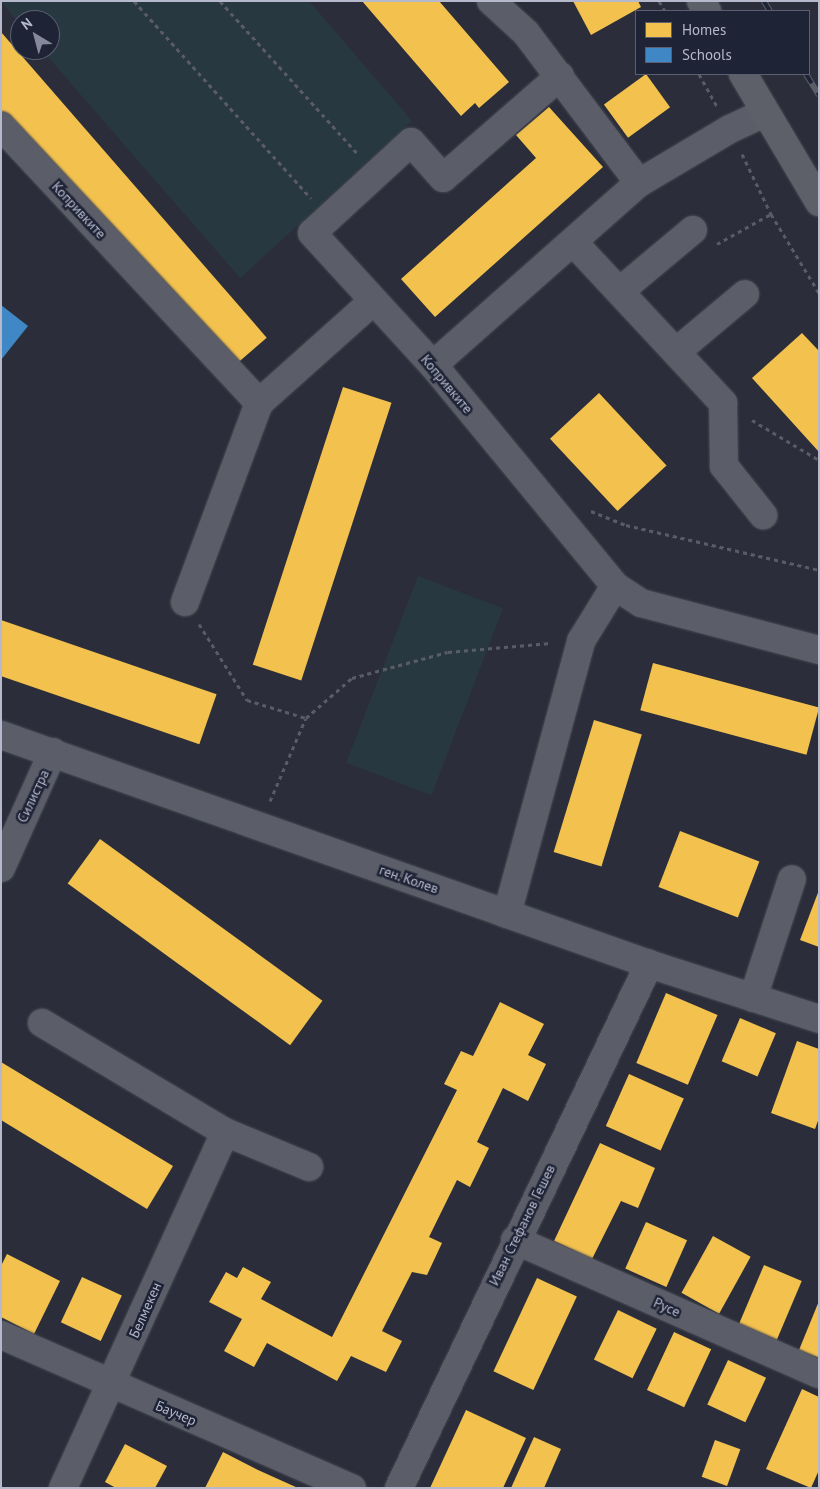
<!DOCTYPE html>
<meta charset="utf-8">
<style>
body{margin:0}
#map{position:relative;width:820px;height:1489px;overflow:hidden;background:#2b2e3a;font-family:"PT Sans",sans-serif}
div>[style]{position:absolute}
.green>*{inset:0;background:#283840;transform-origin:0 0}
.homes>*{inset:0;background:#f2c14e;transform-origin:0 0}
.schools>*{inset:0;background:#3f88c5}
.path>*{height:3px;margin-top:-1.5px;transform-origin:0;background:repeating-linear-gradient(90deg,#595c65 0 4px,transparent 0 8px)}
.roads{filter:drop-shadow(0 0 1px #474a53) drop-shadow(0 0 1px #474a53)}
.minor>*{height:28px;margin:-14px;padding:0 14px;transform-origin:14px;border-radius:14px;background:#5b5e68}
.major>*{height:28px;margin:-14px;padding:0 14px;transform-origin:14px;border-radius:14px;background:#5e6069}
.rail>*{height:5.5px;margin-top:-2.75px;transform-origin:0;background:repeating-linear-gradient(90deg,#1e2335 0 11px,#5a5c66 0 22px);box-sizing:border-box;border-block:1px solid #5a5c66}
span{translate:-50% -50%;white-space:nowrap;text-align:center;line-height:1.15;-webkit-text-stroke:5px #1e2335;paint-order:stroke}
.street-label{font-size:14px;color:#b6b9cb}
.frame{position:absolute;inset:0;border:2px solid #b6b9cb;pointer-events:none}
.legend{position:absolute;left:635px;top:10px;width:175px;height:65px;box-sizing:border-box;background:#1e2335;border:1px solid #5b5f71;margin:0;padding:6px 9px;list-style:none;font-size:15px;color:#b6b9cb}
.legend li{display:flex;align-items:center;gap:10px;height:25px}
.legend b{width:25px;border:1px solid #5b5f71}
.north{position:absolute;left:10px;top:10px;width:50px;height:50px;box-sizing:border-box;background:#1e2335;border:1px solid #5b5f71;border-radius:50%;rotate:323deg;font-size:14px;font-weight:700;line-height:20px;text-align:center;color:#b6b9cb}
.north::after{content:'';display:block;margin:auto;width:18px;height:22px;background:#858898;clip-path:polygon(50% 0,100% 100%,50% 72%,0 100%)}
</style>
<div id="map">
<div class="green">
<i style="clip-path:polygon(1px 1px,309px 1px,412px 121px,240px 278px,42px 50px,50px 50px,50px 20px,20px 20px,20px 25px)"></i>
<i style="left:418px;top:576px;width:91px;height:200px;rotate:21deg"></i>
</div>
<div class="homes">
<i style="clip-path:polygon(362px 1px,439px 1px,509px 82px,479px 108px,475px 103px,461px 116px)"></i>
<i style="clip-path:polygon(573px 1px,638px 1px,641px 7px,591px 35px)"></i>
<i style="left:1px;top:32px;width:405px;height:62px;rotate:49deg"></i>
<i style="left:646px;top:74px;width:41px;height:52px;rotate:54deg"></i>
<i style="clip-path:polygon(549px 107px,603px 167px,435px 317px,401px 279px,536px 158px,516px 135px)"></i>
<i style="clip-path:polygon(802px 333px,819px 351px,819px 452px,752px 378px)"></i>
<i style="left:343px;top:387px;width:51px;height:292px;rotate:18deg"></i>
<i style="left:599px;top:393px;width:99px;height:67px;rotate:47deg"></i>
<i style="left:1px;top:620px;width:228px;height:53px;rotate:19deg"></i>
<i style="left:653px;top:663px;width:172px;height:49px;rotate:15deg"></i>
<i style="left:594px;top:720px;width:50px;height:138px;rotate:17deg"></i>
<i style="left:680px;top:831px;width:85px;height:60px;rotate:21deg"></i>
<i style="left:100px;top:839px;width:275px;height:55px;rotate:36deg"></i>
<i style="clip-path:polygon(819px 890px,819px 947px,800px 940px)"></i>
<i style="left:666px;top:993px;width:56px;height:76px;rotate:23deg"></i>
<i style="clip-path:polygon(500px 1002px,544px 1024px,528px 1055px,546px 1064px,528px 1101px,503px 1088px,477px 1142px,489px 1148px,470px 1187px,457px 1180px,429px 1237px,442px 1243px,427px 1275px,412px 1272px,382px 1331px,402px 1341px,386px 1372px,351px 1356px,337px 1381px,267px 1343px,254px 1367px,224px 1351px,242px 1319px,209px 1302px,226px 1272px,237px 1278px,243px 1267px,271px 1282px,261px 1299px,332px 1337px,457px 1090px,444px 1084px,461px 1051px,473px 1056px)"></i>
<i style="left:740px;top:1018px;width:39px;height:47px;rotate:23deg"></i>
<i style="clip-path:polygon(797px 1041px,819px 1049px,819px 1118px,815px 1129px,771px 1113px)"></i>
<i style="clip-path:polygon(1px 1062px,173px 1166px,147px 1209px,1px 1120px)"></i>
<i style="left:629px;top:1074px;width:60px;height:57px;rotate:24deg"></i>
<i style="clip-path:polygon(600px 1143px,655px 1168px,638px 1208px,621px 1201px,592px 1259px,554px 1241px)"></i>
<i style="left:646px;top:1222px;width:45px;height:51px;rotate:24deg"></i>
<i style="left:713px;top:1236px;width:43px;height:65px;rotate:29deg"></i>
<i style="clip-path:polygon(7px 1254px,60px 1281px,34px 1334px,1px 1317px,1px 1266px)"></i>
<i style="left:764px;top:1265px;width:41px;height:64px;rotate:23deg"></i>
<i style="left:82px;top:1277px;width:44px;height:50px;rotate:25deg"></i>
<i style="left:537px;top:1278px;width:44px;height:103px;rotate:25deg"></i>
<i style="clip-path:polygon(819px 1301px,819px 1358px,799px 1350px)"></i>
<i style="left:618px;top:1310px;width:43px;height:55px;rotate:26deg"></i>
<i style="left:674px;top:1332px;width:41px;height:64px;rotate:25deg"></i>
<i style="left:728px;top:1360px;width:42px;height:49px;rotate:25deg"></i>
<i style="clip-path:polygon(802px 1389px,819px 1397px,819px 1470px,811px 1488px,766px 1469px)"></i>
<i style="clip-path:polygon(466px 1410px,526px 1438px,503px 1488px,430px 1488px)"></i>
<i style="clip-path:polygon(534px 1437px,561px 1449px,544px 1488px,511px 1488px)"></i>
<i style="left:715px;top:1440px;width:27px;height:39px;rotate:20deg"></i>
<i style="clip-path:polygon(125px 1444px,167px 1466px,155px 1488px,116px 1488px,105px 1482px)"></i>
<i style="clip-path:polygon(223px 1452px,258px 1470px,298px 1488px,205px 1488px)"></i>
</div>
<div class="schools">
<i style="clip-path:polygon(1px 305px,28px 326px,1px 360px)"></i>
</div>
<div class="path">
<i style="left:134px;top:1px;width:265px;rotate:48.1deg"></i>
<i style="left:220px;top:1px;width:205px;rotate:48deg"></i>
<i style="left:659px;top:1px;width:12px;rotate:59deg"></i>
<i style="left:699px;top:74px;width:37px;rotate:61deg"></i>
<i style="left:742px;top:154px;width:67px;rotate:64.2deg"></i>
<i style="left:771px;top:214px;width:92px;rotate:58.7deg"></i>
<i style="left:717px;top:244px;width:62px;rotate:-29.1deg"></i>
<i style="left:752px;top:420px;width:78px;rotate:30.8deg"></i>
<i style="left:591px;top:511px;width:38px;rotate:22deg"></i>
<i style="left:626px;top:525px;width:198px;rotate:13.1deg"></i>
<i style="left:199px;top:624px;width:90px;rotate:57.7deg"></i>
<i style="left:247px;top:700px;width:62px;rotate:17deg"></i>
<i style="left:270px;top:801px;width:90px;rotate:-66.6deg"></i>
<i style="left:306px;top:718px;width:61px;rotate:-41deg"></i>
<i style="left:352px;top:678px;width:99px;rotate:-15.2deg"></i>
<i style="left:448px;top:652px;width:103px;rotate:-5deg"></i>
</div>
<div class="roads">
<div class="minor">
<i style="left:491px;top:1px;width:47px;rotate:42.4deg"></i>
<i style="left:526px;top:33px;width:188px;rotate:53deg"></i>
<i style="left:560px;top:76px;width:155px;rotate:138.9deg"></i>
<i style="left:443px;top:178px;width:48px;rotate:-131.6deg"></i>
<i style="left:411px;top:142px;width:134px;rotate:137.4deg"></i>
<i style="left:312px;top:233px;width:179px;rotate:47.5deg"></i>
<i style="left:433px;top:365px;width:286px;rotate:50.5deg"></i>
<i style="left:1px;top:126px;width:379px;rotate:47deg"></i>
<i style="left:574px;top:243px;width:219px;rotate:47deg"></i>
<i style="left:723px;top:403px;width:63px;rotate:89.1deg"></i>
<i style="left:724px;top:466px;width:63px;rotate:51.5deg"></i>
<i style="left:620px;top:291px;width:95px;rotate:-39.9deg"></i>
<i style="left:676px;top:352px;width:90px;rotate:-40deg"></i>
<i style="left:433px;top:365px;width:275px;rotate:-41.5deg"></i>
<i style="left:639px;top:183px;width:106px;rotate:-30.7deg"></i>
<i style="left:730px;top:129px;width:38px;rotate:-25deg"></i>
<i style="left:185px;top:602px;width:212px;rotate:-69.6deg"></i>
<i style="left:259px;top:403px;width:153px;rotate:-41.8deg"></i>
<i style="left:1px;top:735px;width:687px;rotate:19.46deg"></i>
<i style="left:649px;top:964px;width:179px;rotate:17.9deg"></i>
<i style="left:1px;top:868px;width:127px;rotate:-65.9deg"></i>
<i style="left:507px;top:914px;width:283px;rotate:-74.8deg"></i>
<i style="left:581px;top:641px;width:65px;rotate:-58.3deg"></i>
<i style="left:615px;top:586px;width:31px;rotate:33deg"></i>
<i style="left:641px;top:603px;width:184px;rotate:14.8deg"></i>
<i style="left:753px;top:998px;width:125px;rotate:-71.9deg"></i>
<i style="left:42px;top:1023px;width:213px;rotate:30.8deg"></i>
<i style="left:225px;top:1132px;width:91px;rotate:22.6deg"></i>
<i style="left:515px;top:1240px;width:332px;rotate:23.8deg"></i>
<i style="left:1px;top:1335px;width:383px;rotate:23.6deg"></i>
<i style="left:63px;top:1488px;width:391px;rotate:-65.5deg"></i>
<i style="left:399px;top:1488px;width:581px;rotate:-64.49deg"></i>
</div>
<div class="major">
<i style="left:701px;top:1px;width:12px;rotate:59deg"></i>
<i style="left:743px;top:74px;width:149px;rotate:59.3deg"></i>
</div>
</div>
<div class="rail">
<i style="left:764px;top:1px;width:12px;rotate:59deg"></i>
<i style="left:806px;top:74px;width:25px;rotate:58deg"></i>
</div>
<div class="street-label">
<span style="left:79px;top:210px;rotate:47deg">Копривките</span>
<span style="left:447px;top:384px;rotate:50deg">Копривките</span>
<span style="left:33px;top:796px;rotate:-65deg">Силистра</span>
<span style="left:409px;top:879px;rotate:19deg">ген. Колев</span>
<span style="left:522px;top:1225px;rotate:-64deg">Иван Стефанов Гешев</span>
<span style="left:667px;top:1307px;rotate:24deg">Русе</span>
<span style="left:145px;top:1310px;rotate:-66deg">Белмекен</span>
<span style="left:176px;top:1413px;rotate:23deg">Баучер</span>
</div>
<div class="frame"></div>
<ul class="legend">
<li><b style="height:14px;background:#f2c14e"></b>Homes</li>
<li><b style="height:14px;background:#3f88c5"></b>Schools</li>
</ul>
<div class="north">N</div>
</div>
